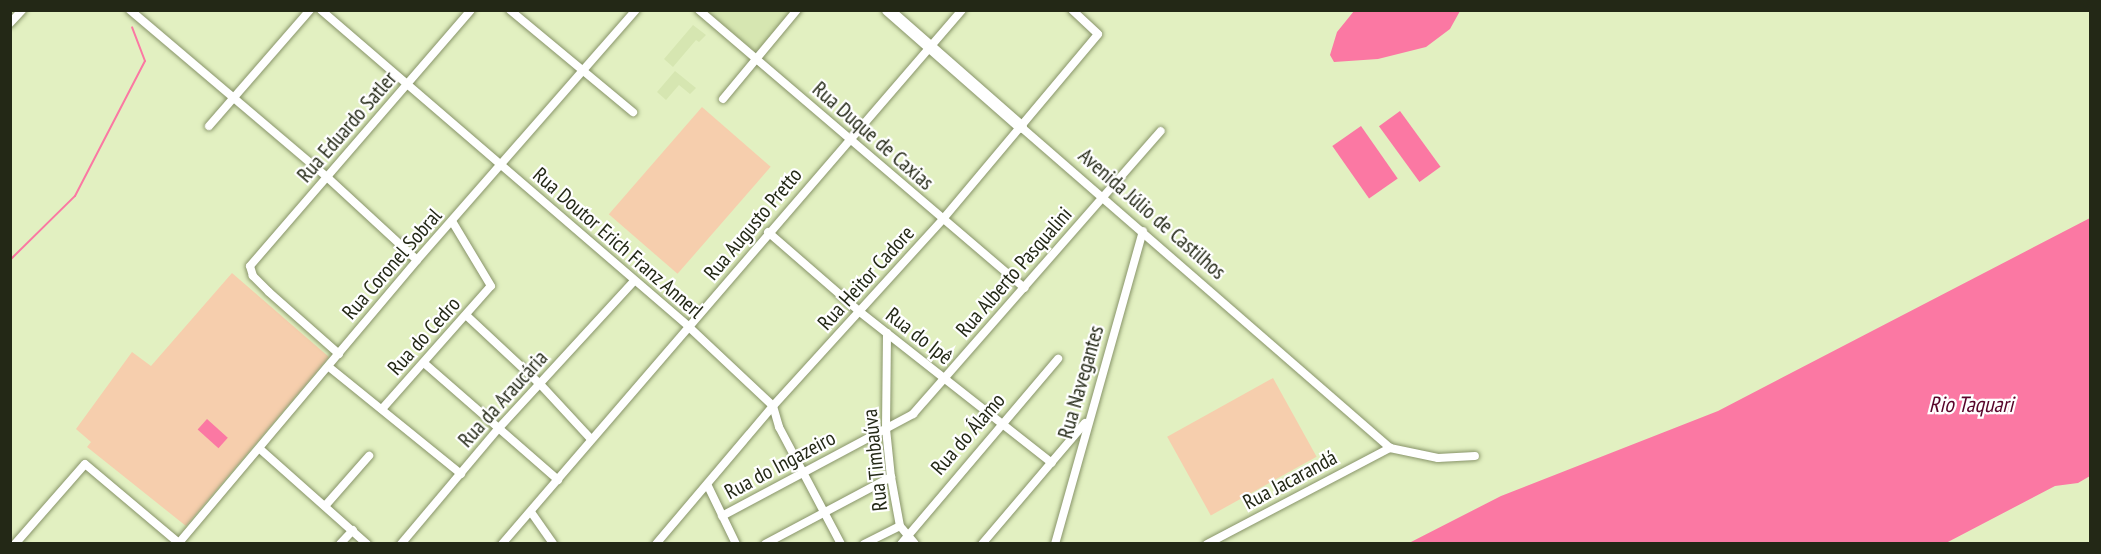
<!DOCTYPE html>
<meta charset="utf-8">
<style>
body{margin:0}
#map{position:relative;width:2101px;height:554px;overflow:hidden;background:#e2f0c1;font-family:"PT Sans Narrow",sans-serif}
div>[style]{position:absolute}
.built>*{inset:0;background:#d6e6b1}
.green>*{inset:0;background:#f6cead;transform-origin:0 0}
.water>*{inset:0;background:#fb78a3;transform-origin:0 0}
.stream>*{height:2px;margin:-1px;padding:0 1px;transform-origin:1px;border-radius:1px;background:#fb78a3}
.roads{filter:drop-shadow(0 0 2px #889469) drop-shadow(0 0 2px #889469)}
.street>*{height:8px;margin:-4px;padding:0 4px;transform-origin:4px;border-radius:4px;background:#fff}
.secondary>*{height:12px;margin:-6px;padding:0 6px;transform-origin:6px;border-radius:6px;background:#fff}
span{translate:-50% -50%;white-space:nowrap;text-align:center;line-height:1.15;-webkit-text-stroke:4.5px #fff;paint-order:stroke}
.street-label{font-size:21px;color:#232816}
.water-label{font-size:22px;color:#58042a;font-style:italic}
.frame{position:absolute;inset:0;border:12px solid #232816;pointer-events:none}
</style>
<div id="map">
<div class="built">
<i style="clip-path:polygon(707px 11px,791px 11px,756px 52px)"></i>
<i style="clip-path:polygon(693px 25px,706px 35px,699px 42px,696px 40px,673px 67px,664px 59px)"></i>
<i style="clip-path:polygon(675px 71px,696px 88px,690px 94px,679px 85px,666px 100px,657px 92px)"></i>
</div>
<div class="green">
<i style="left:702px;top:107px;width:91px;height:142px;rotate:41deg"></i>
<i style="clip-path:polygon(232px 273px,329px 357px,186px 526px,87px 447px,91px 442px,76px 429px,132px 352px,151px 366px)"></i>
<i style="left:1273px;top:378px;width:90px;height:121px;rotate:61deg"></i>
</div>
<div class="water">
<i style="clip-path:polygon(1354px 11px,1354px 10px,1460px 11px,1450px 29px,1426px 47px,1378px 59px,1334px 62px,1330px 55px,1337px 32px)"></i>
<i style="left:1400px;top:111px;width:69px;height:26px;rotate:54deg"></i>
<i style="left:1361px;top:126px;width:64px;height:35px;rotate:55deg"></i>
<i style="clip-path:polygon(2090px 218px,2090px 476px,2078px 483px,2055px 486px,1946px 543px,1409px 543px,1501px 496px,1718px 411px)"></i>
<i style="left:207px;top:419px;width:28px;height:14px;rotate:42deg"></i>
</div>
<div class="stream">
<i style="left:10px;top:260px;width:91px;rotate:-44.6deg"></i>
<i style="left:75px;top:196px;width:152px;rotate:-62.6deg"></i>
<i style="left:145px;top:61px;width:36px;rotate:-111deg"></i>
</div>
<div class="roads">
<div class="street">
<i style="left:130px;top:10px;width:260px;rotate:40.3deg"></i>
<i style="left:328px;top:178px;width:121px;rotate:42.7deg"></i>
<i style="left:321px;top:10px;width:486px;rotate:40.7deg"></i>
<i style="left:689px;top:327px;width:115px;rotate:43.2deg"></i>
<i style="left:773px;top:406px;width:22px;rotate:74deg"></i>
<i style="left:779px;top:427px;width:132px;rotate:62.1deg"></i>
<i style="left:510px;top:10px;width:160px;rotate:39.7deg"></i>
<i style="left:699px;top:10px;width:428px;rotate:40.5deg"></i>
<i style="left:10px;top:23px;width:18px;rotate:-47deg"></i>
<i style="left:723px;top:99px;width:116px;rotate:-50.3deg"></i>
<i style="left:209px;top:126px;width:154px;rotate:-49deg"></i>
<i style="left:1021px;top:127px;width:489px;rotate:41deg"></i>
<i style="left:1390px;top:448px;width:49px;rotate:11.8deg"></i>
<i style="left:1438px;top:458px;width:37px;rotate:-3deg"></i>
<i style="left:768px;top:232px;width:122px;rotate:41deg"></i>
<i style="left:860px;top:312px;width:244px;rotate:38.2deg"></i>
<i style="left:467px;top:316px;width:100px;rotate:43deg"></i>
<i style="left:540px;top:384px;width:75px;rotate:47.2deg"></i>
<i style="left:887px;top:333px;width:96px;rotate:90.6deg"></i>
<i style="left:886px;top:429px;width:48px;rotate:84.1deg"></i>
<i style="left:891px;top:477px;width:50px;rotate:79.6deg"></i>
<i style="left:900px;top:526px;width:23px;rotate:50deg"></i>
<i style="left:339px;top:354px;width:94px;rotate:-138.5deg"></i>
<i style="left:269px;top:292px;width:23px;rotate:-135deg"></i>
<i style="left:253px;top:276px;width:10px;rotate:-107deg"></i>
<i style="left:250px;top:266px;width:338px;rotate:-49.2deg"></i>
<i style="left:424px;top:363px;width:178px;rotate:41.1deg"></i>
<i style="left:329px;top:367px;width:170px;rotate:39deg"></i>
<i style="left:382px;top:409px;width:164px;rotate:-48.5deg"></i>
<i style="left:491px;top:286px;width:76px;rotate:-121deg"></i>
<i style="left:260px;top:449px;width:143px;rotate:41.6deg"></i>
<i style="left:708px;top:486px;width:64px;rotate:64.2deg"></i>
<i style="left:325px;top:506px;width:67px;rotate:-48.7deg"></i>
<i style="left:531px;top:512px;width:39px;rotate:55deg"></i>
<i style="left:722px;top:516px;width:217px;rotate:-28.1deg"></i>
<i style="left:913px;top:414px;width:376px;rotate:-48.8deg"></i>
<i style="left:15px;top:544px;width:106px;rotate:-48.8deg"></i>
<i style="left:85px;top:464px;width:124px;rotate:40.1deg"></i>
<i style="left:178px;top:544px;width:371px;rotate:-49.9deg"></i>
<i style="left:417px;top:260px;width:332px;rotate:-48.8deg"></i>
<i style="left:340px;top:544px;width:19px;rotate:-47deg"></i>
<i style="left:401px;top:544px;width:150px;rotate:-49.9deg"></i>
<i style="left:498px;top:429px;width:201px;rotate:-47.4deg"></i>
<i style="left:502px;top:544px;width:705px;rotate:-49.26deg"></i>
<i style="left:656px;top:544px;width:181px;rotate:-49.7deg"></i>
<i style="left:773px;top:406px;width:253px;rotate:-47.7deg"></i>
<i style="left:943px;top:219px;width:241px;rotate:-50deg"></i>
<i style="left:1098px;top:34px;width:35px;rotate:-137deg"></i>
<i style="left:765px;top:544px;width:143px;rotate:-28deg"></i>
<i style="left:864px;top:544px;width:40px;rotate:-26.6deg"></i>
<i style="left:901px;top:544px;width:243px;rotate:-49.7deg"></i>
<i style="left:982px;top:544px;width:159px;rotate:-49.6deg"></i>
<i style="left:1055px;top:544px;width:325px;rotate:-74.3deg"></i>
<i style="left:1207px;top:544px;width:207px;rotate:-27.7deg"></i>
</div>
<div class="secondary">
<i style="left:888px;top:10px;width:177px;rotate:41.3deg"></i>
</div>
</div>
<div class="street-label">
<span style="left:347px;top:127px;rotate:-49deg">Rua Eduardo Satler</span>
<span style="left:873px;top:136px;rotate:41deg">Rua Duque de Caxias</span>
<span style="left:1152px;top:214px;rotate:41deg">Avenida Júlio de Castilhos</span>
<span style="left:753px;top:224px;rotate:-50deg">Rua Augusto Pretto</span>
<span style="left:618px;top:243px;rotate:41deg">Rua Doutor Erich Franz Annerl</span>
<span style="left:392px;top:264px;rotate:-49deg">Rua Coronel Sobral</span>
<span style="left:1014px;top:272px;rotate:-49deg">Rua Alberto Pasqualini</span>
<span style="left:866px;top:278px;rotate:-48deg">Rua Heitor Cadore</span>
<span style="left:424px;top:336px;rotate:-48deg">Rua do Cedro</span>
<span style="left:919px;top:336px;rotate:38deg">Rua do Ipê</span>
<span style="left:1081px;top:382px;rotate:-74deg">Rua Navegantes</span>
<span style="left:503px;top:399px;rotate:-48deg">Rua da Araucária</span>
<span style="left:968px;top:434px;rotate:-49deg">Rua do Álamo</span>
<span style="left:875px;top:460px;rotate:-96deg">Rua Timbaúva</span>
<span style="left:780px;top:465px;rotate:-28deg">Rua do Ingazeiro</span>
<span style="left:1290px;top:480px;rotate:-28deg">Rua Jacarandá</span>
</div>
<div class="water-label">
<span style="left:1971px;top:405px">Rio Taquari</span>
</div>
<div class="frame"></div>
</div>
